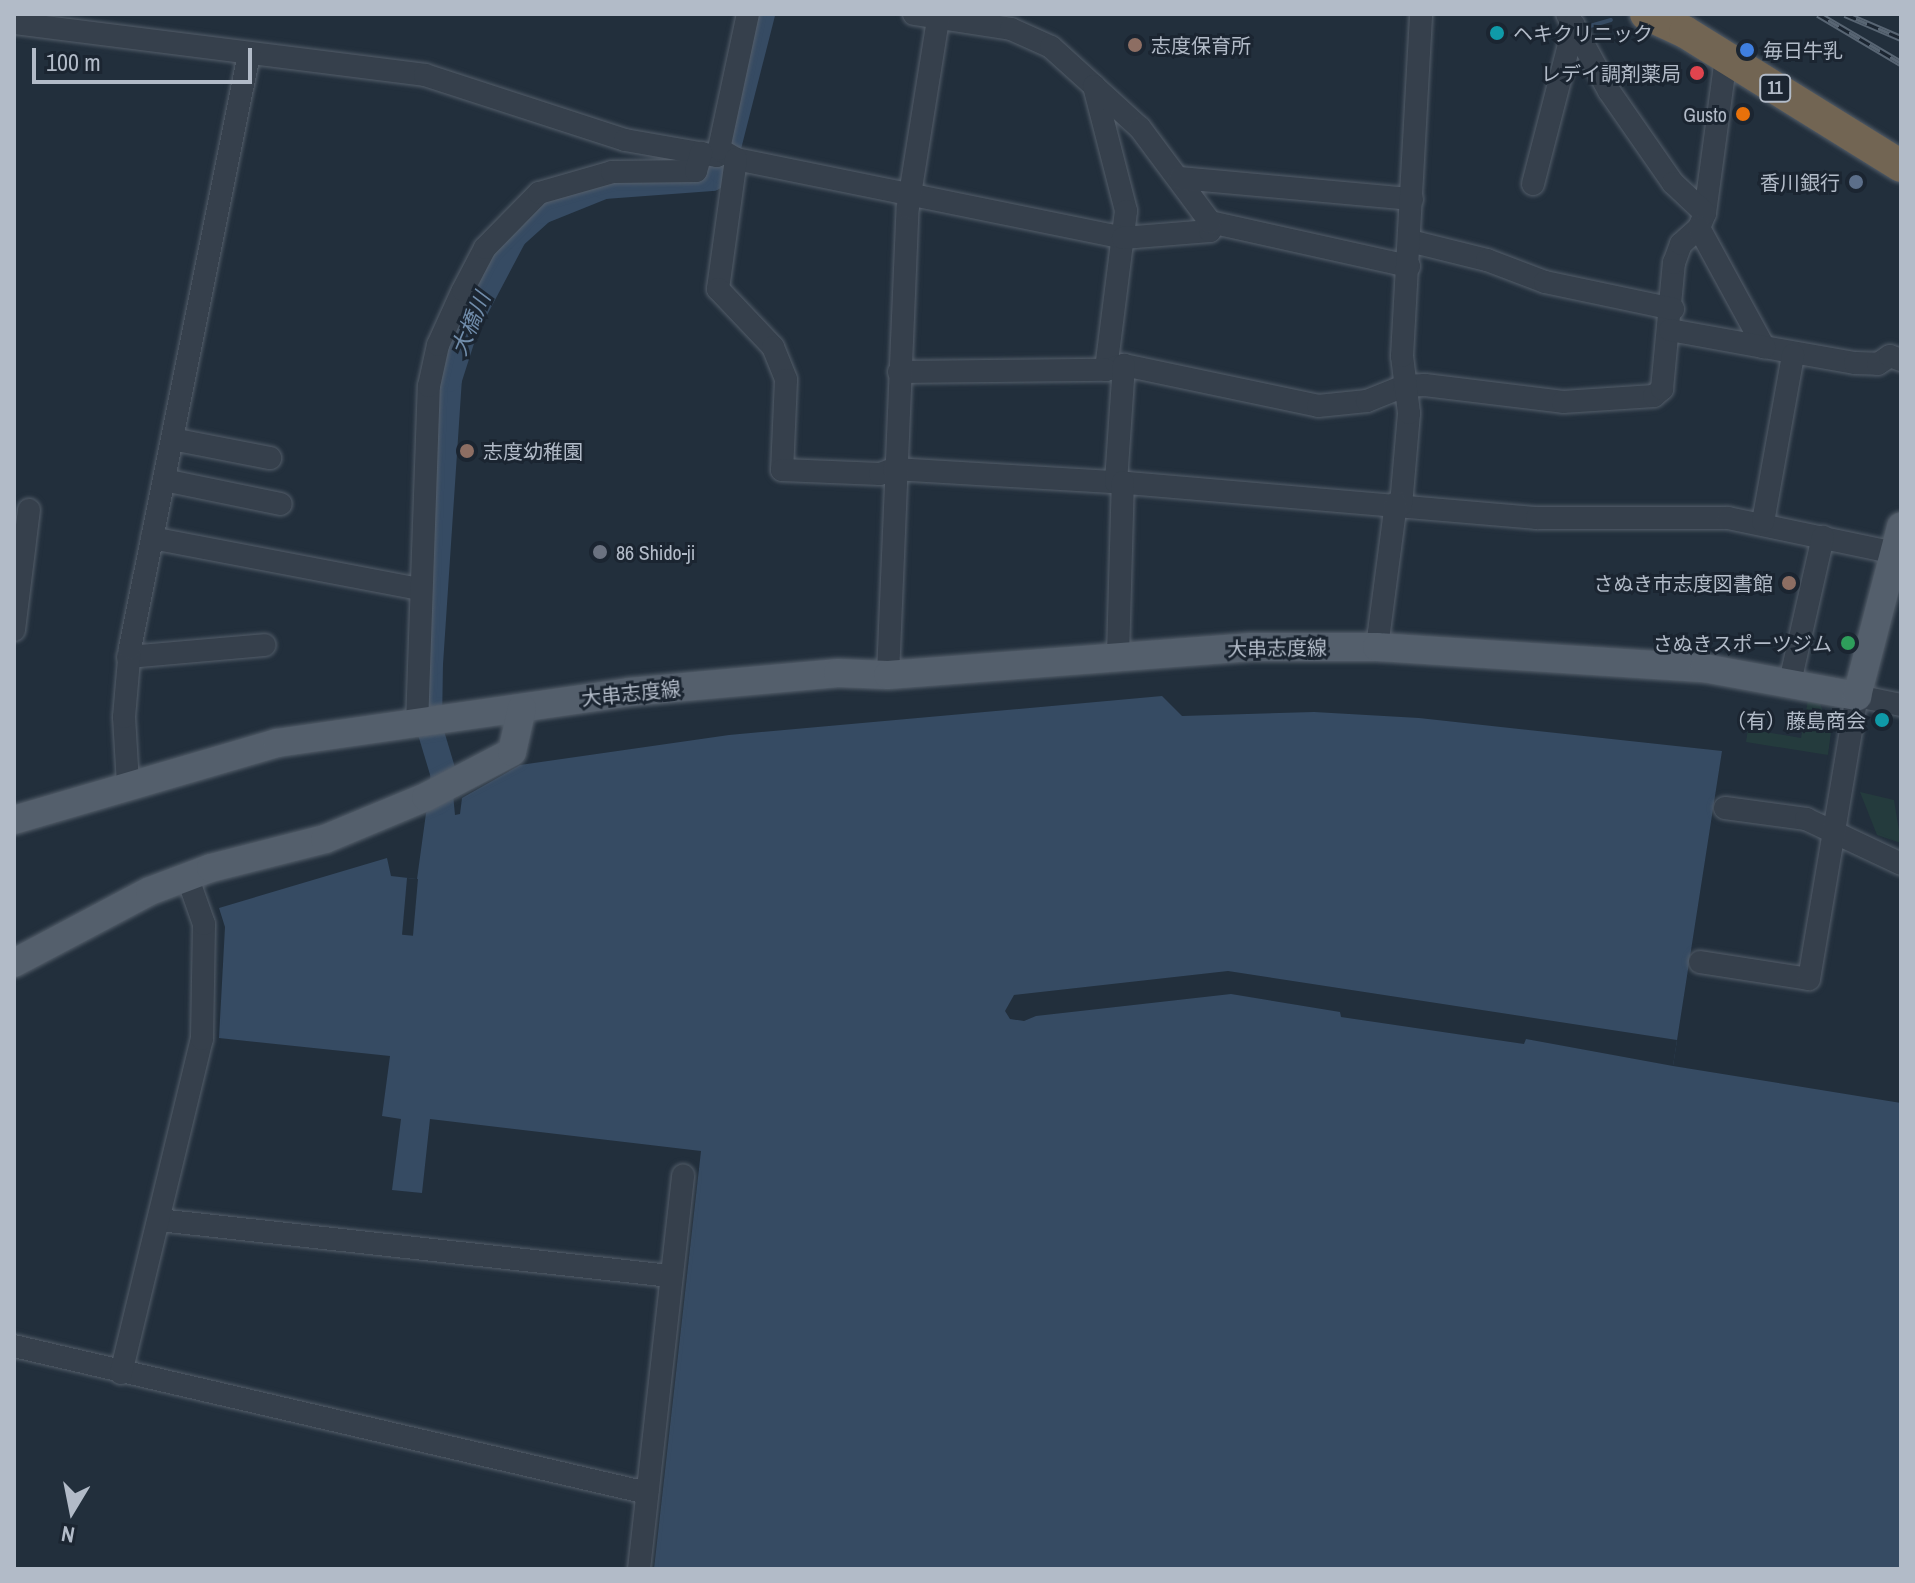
<!DOCTYPE html>
<meta charset="utf-8">
<style>
body{margin:0}
#map{position:relative;width:1915px;height:1583px;overflow:hidden;background:#222f3c;font-family:"Archivo Narrow","Noto Sans JP",sans-serif}
div>[style]{position:absolute}
.green>*{inset:0;background:#243b3d}
.water>*{inset:0;background:#364b63}
.pier>*{inset:0;background:#222f3c;transform-origin:0 0}
.stream>*{height:4px;margin:-2px;padding:0 2px;transform-origin:2px;border-radius:2px;background:#364b63}
.river>*{height:26px;margin:-13px;padding:0 13px;transform-origin:13px;border-radius:13px;background:#364b63}
.roads{filter:drop-shadow(0 0 2px #545e6a) drop-shadow(0 0 2px #545e6a)}
.minor>*{height:22px;margin:-11px;padding:0 11px;transform-origin:11px;border-radius:11px;background:#36404c}
.major>*{height:28px;margin:-14px;padding:0 14px;transform-origin:14px;border-radius:14px;background:#545f6c}
.highway>*{height:32px;margin:-16px;padding:0 16px;transform-origin:16px;border-radius:16px;background:#726553}
.rail>*{height:7px;margin-top:-3.5px;transform-origin:0;background:repeating-linear-gradient(90deg,#1b2531 0 12px,#586573 0 24px);box-sizing:border-box;border-block:2px solid #586573}
.dots>*{width:22px;height:22px;translate:-50% -50%;box-sizing:border-box;border:4px solid #1b2531;border-radius:50%}
span{translate:-50% -50%;white-space:nowrap;text-align:center;line-height:1.15;-webkit-text-stroke:6px #1b2531;paint-order:stroke}
.shield-label span{padding:2px 6px;background:#1b2531;border:2px solid;border-radius:6px;-webkit-text-stroke-width:0}
.shield-label{font-size:18px;color:#b2bbc8;font-weight:700}
.poi-label{font-size:20px;color:#b2bbc8}
.left{translate:0 -50%;text-align:left}
.right{translate:-100% -50%;text-align:right}
.street-label{font-size:20px;color:#b2bbc8}
.water-label{font-size:22px;color:#718dab;font-style:italic}
.frame{position:absolute;inset:0;border:16px solid #b2bbc8;pointer-events:none}
.north{position:absolute;left:32px;top:1471px;width:80px;height:80px;-webkit-text-stroke:6px #1b2531;paint-order:stroke;rotate:190deg;font-size:22px;font-weight:700;line-height:32px;text-align:center;color:#b2bbc8}
.north::after{content:'';display:block;margin:auto;width:28px;height:36px;background:#b2bbc8;clip-path:polygon(50% 0,100% 100%,50% 72%,0 100%)}
.scale{position:absolute;left:32px;top:48px;width:220px;height:36px;box-sizing:border-box;border:4px solid #b2bbc8;border-top:0;padding-left:10px;font-size:24px;line-height:28px;white-space:nowrap;color:#b2bbc8;-webkit-text-stroke:6px #1b2531;paint-order:stroke}
</style>
<div id="map">
<div class="green">
<i style="clip-path:polygon(1809px 695px,1817px 696px,1831px 732px,1828px 755px,1746px 742px,1748px 729px,1801px 738px)"></i>
<i style="clip-path:polygon(1860px 792px,1894px 800px,1901px 843px,1877px 835px)"></i>
</div>
<div class="water">
<i style="clip-path:polygon(1162px 696px,1182px 716px,1314px 712px,1419px 718px,1722px 751px,1673px 1066px,1901px 1103px,1901px 1569px,654px 1569px,701px 1151px,430px 1119px,422px 1193px,392px 1190px,401px 1119px,382px 1116px,390px 1056px,219px 1038px,225px 927px,219px 908px,387px 858px,391px 876px,417px 879px,427px 806px,453px 794px,455px 815px,460px 814px,462px 798px,520px 765px,729px 735px)"></i>
</div>
<div class="pier">
<i style="left:407px;top:878px;width:11px;height:57px;rotate:5deg"></i>
<i style="clip-path:polygon(1228px 971px,1677px 1040px,1673px 1066px,1526px 1039px,1524px 1044px,1341px 1017px,1340px 1012px,1231px 994px,1036px 1016px,1024px 1021px,1010px 1019px,1005px 1011px,1014px 995px)"></i>
</div>
<div class="stream">
<i style="left:1583px;top:28px;width:29px;rotate:-16deg"></i>
</div>
<div class="river">
<i style="left:438px;top:802px;width:27px;rotate:-77deg"></i>
<i style="left:444px;top:776px;width:52px;rotate:-106.7deg"></i>
<i style="left:429px;top:726px;width:62px;rotate:-89.1deg"></i>
<i style="left:430px;top:664px;width:286px;rotate:-86.2deg"></i>
<i style="left:449px;top:379px;width:52px;rotate:-72.3deg"></i>
<i style="left:465px;top:329px;width:105px;rotate:-62.2deg"></i>
<i style="left:514px;top:236px;width:38px;rotate:-42deg"></i>
<i style="left:542px;top:211px;width:67px;rotate:-22deg"></i>
<i style="left:604px;top:186px;width:108px;rotate:-4.2deg"></i>
<i style="left:712px;top:178px;width:12px;rotate:-35deg"></i>
<i style="left:722px;top:171px;width:162px;rotate:-75.7deg"></i>
</div>
<div class="roads">
<div class="minor">
<i style="left:914px;top:14px;width:98px;rotate:8.8deg"></i>
<i style="left:1011px;top:29px;width:44px;rotate:24.2deg"></i>
<i style="left:1051px;top:47px;width:58px;rotate:42.2deg"></i>
<i style="left:1094px;top:86px;width:129px;rotate:75.6deg"></i>
<i style="left:1126px;top:211px;width:160px;rotate:97.2deg"></i>
<i style="left:1106px;top:370px;width:19px;rotate:-16deg"></i>
<i style="left:1124px;top:365px;width:198px;rotate:11.9deg"></i>
<i style="left:1318px;top:406px;width:49px;rotate:-5.8deg"></i>
<i style="left:1367px;top:401px;width:40px;rotate:-22deg"></i>
<i style="left:1404px;top:386px;width:21px;rotate:-3deg"></i>
<i style="left:1425px;top:385px;width:139px;rotate:7deg"></i>
<i style="left:1563px;top:402px;width:91px;rotate:-3.8deg"></i>
<i style="left:1654px;top:396px;width:11px;rotate:-41deg"></i>
<i style="left:1662px;top:389px;width:127px;rotate:-84.6deg"></i>
<i style="left:1674px;top:263px;width:20px;rotate:-70deg"></i>
<i style="left:1681px;top:244px;width:24px;rotate:-42deg"></i>
<i style="left:1699px;top:228px;width:16px;rotate:-68deg"></i>
<i style="left:1705px;top:213px;width:157px;rotate:-82.3deg"></i>
<i style="left:1567px;top:14px;width:88px;rotate:61.4deg"></i>
<i style="left:1609px;top:91px;width:112px;rotate:55.2deg"></i>
<i style="left:1673px;top:183px;width:44px;rotate:43.2deg"></i>
<i style="left:14px;top:23px;width:414px;rotate:7.2deg"></i>
<i style="left:425px;top:75px;width:210px;rotate:18deg"></i>
<i style="left:625px;top:140px;width:93px;rotate:9.9deg"></i>
<i style="left:717px;top:156px;width:7px;rotate:-74deg"></i>
<i style="left:719px;top:149px;width:20px;rotate:30deg"></i>
<i style="left:736px;top:159px;width:395px;rotate:11.5deg"></i>
<i style="left:1123px;top:238px;width:87px;rotate:-4.6deg"></i>
<i style="left:1210px;top:231px;width:9px;rotate:-90deg"></i>
<i style="left:1210px;top:222px;width:204px;rotate:12.5deg"></i>
<i style="left:1094px;top:86px;width:62px;rotate:42.4deg"></i>
<i style="left:1140px;top:128px;width:117px;rotate:53.3deg"></i>
<i style="left:719px;top:149px;width:138px;rotate:-77.9deg"></i>
<i style="left:736px;top:159px;width:131px;rotate:97.9deg"></i>
<i style="left:718px;top:289px;width:80px;rotate:46.5deg"></i>
<i style="left:773px;top:347px;width:35px;rotate:68deg"></i>
<i style="left:786px;top:380px;width:90px;rotate:92.5deg"></i>
<i style="left:782px;top:470px;width:98px;rotate:2.3deg"></i>
<i style="left:880px;top:474px;width:15px;rotate:-20deg"></i>
<i style="left:894px;top:469px;width:222px;rotate:3.4deg"></i>
<i style="left:1116px;top:482px;width:423px;rotate:4.9deg"></i>
<i style="left:1537px;top:518px;width:191px"></i>
<i style="left:1728px;top:518px;width:177px;rotate:11.8deg"></i>
<i style="left:1180px;top:178px;width:233px;rotate:5.2deg"></i>
<i style="left:1533px;top:184px;width:164px;rotate:-75.5deg"></i>
<i style="left:1699px;top:228px;width:136px;rotate:61.4deg"></i>
<i style="left:1764px;top:347px;width:92px;rotate:10deg"></i>
<i style="left:1855px;top:363px;width:23px;rotate:2deg"></i>
<i style="left:1878px;top:364px;width:14px;rotate:-34deg"></i>
<i style="left:1890px;top:356px;width:12px;rotate:20deg"></i>
<i style="left:1410px;top:241px;width:79px;rotate:13.9deg"></i>
<i style="left:1487px;top:260px;width:62px;rotate:20.8deg"></i>
<i style="left:1545px;top:282px;width:131px;rotate:11.9deg"></i>
<i style="left:1670px;top:330px;width:96px;rotate:10.3deg"></i>
<i style="left:899px;top:372px;width:207px;rotate:-0.6deg"></i>
<i style="left:172px;top:439px;width:100px;rotate:11deg"></i>
<i style="left:164px;top:480px;width:119px;rotate:11.6deg"></i>
<i style="left:1116px;top:482px;width:117px;rotate:-86.1deg"></i>
<i style="left:1401px;top:505px;width:92px;rotate:-85deg"></i>
<i style="left:1409px;top:413px;width:57px;rotate:-97deg"></i>
<i style="left:1402px;top:356px;width:343px;rotate:-86.8deg"></i>
<i style="left:1763px;top:522px;width:170px;rotate:-79.8deg"></i>
<i style="left:152px;top:538px;width:273px;rotate:10.8deg"></i>
<i style="left:14px;top:630px;width:121px;rotate:-82.9deg"></i>
<i style="left:1377px;top:647px;width:145px;rotate:-82.5deg"></i>
<i style="left:1118px;top:656px;width:174px;rotate:-88.4deg"></i>
<i style="left:128px;top:657px;width:137px;rotate:-5deg"></i>
<i style="left:888px;top:675px;width:468px;rotate:-87.6deg"></i>
<i style="left:908px;top:207px;width:195px;rotate:-80.9deg"></i>
<i style="left:1790px;top:682px;width:149px;rotate:-77.2deg"></i>
<i style="left:417px;top:725px;width:339px;rotate:-88deg"></i>
<i style="left:429px;top:386px;width:42px;rotate:-77.6deg"></i>
<i style="left:438px;top:345px;width:60px;rotate:-65.6deg"></i>
<i style="left:463px;top:290px;width:47px;rotate:-62.4deg"></i>
<i style="left:485px;top:248px;width:77px;rotate:-45.5deg"></i>
<i style="left:539px;top:193px;width:76px;rotate:-16deg"></i>
<i style="left:612px;top:172px;width:84px;rotate:-0.7deg"></i>
<i style="left:696px;top:171px;width:19px;rotate:-74deg"></i>
<i style="left:128px;top:784px;width:67px;rotate:-93.4deg"></i>
<i style="left:124px;top:717px;width:69px;rotate:-85deg"></i>
<i style="left:130px;top:648px;width:606px;rotate:-78.67deg"></i>
<i style="left:1725px;top:808px;width:82px;rotate:7.7deg"></i>
<i style="left:1806px;top:819px;width:105px;rotate:25.3deg"></i>
<i style="left:1700px;top:962px;width:110px;rotate:8.9deg"></i>
<i style="left:1809px;top:979px;width:287px;rotate:-80.4deg"></i>
<i style="left:1857px;top:696px;width:45px;rotate:11.6deg"></i>
<i style="left:159px;top:1220px;width:514px;rotate:6.25deg"></i>
<i style="left:14px;top:1346px;width:650px;rotate:13.07deg"></i>
<i style="left:121px;top:1373px;width:344px;rotate:-76.4deg"></i>
<i style="left:202px;top:1039px;width:115px;rotate:-89deg"></i>
<i style="left:204px;top:924px;width:51px;rotate:-109.5deg"></i>
<i style="left:639px;top:1569px;width:396px;rotate:-83.6deg"></i>
</div>
<div class="major">
<i style="left:14px;top:820px;width:274px;rotate:-16.3deg"></i>
<i style="left:277px;top:743px;width:356px;rotate:-8.2deg"></i>
<i style="left:629px;top:692px;width:210px;rotate:-5.2deg"></i>
<i style="left:838px;top:673px;width:50px;rotate:2.3deg"></i>
<i style="left:888px;top:675px;width:364px;rotate:-4.4deg"></i>
<i style="left:1251px;top:647px;width:126px"></i>
<i style="left:1377px;top:647px;width:328px;rotate:3.7deg"></i>
<i style="left:1704px;top:668px;width:156px;rotate:10.4deg"></i>
<i style="left:1857px;top:696px;width:175px;rotate:-75.4deg"></i>
<i style="left:14px;top:963px;width:154px;rotate:-27.9deg"></i>
<i style="left:150px;top:891px;width:65px;rotate:-20.7deg"></i>
<i style="left:211px;top:868px;width:118px;rotate:-14.3deg"></i>
<i style="left:325px;top:839px;width:109px;rotate:-22.6deg"></i>
<i style="left:426px;top:797px;width:97px;rotate:-27.6deg"></i>
<i style="left:512px;top:752px;width:45px;rotate:-77.2deg"></i>
</div>
<div class="highway">
<i style="left:1646px;top:14px;width:43px;rotate:24.8deg"></i>
<i style="left:1685px;top:32px;width:254px;rotate:31.8deg"></i>
</div>
</div>
<div class="rail">
<i style="left:1818px;top:14px;width:96px;rotate:30.6deg"></i>
<i style="left:1845px;top:14px;width:61px;rotate:23.2deg"></i>
</div>
<div class="dots">
<i style="left:1497px;top:33px;background:#0f9aa8"></i>
<i style="left:1135px;top:45px;background:#8d6e63"></i>
<i style="left:1747px;top:50px;background:#3f7fe0"></i>
<i style="left:1697px;top:73px;background:#e0444e"></i>
<i style="left:1743px;top:114px;background:#e8710a"></i>
<i style="left:1856px;top:182px;background:#5c6f8a"></i>
<i style="left:467px;top:451px;background:#8d6e63"></i>
<i style="left:600px;top:552px;background:#6b7280"></i>
<i style="left:1789px;top:583px;background:#8d6e63"></i>
<i style="left:1848px;top:643px;background:#2e9e5b"></i>
<i style="left:1882px;top:720px;background:#0f9aa8"></i>
</div>
<div class="shield-label">
<span style="left:1775px;top:88px">11</span>
</div>
<div class="poi-label">
<span class="left" style="left:1513px;top:33px">ヘキクリニック</span>
<span class="left" style="left:1151px;top:45px">志度保育所</span>
<span class="left" style="left:1763px;top:50px">毎日牛乳</span>
<span class="right" style="left:1681px;top:73px">レデイ調剤薬局</span>
<span class="right" style="left:1727px;top:114px">Gusto</span>
<span class="right" style="left:1840px;top:182px">香川銀行</span>
<span class="left" style="left:483px;top:451px">志度幼稚園</span>
<span class="left" style="left:616px;top:552px">86 Shido-ji</span>
<span class="right" style="left:1773px;top:583px">さぬき市志度図書館</span>
<span class="right" style="left:1832px;top:643px">さぬきスポーツジム</span>
<span class="right" style="left:1866px;top:720px">（有）藤島商会</span>
</div>
<div class="street-label">
<span style="left:1277px;top:648px;rotate:-1deg">大串志度線</span>
<span style="left:631px;top:693px;rotate:-6deg">大串志度線</span>
</div>
<div class="water-label">
<span style="left:471px;top:324px;rotate:-67deg">大橋川</span>
</div>
<div class="frame"></div>
<div class="north">N</div>
<div class="scale">100 m</div>
</div>
